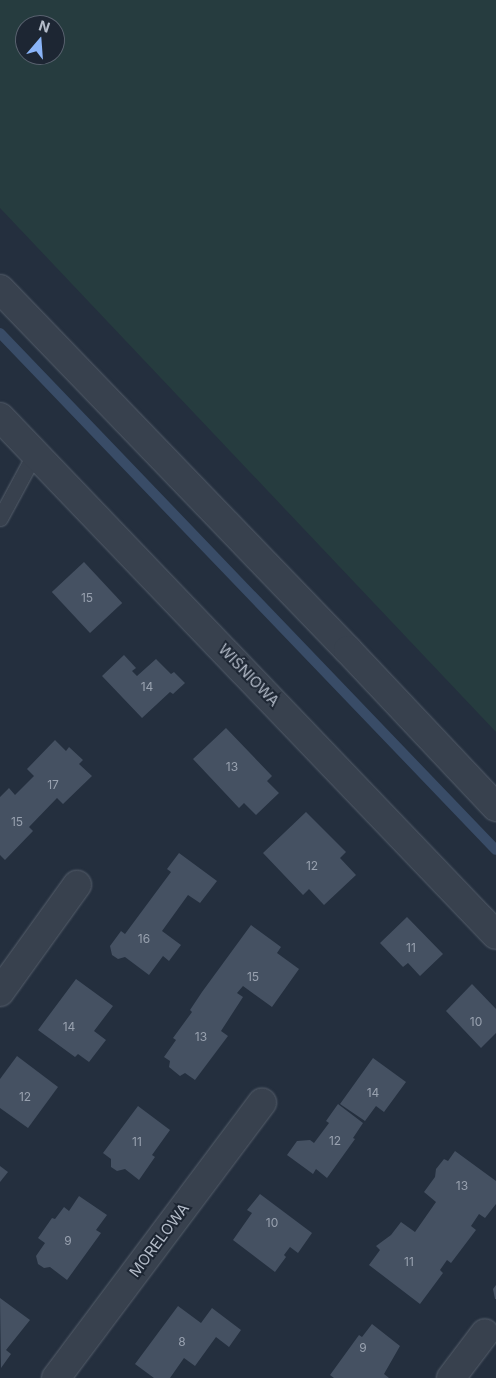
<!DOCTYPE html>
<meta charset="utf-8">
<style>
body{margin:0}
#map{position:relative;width:496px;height:1378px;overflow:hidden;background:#242f3e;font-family:Inter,sans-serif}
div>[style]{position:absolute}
.green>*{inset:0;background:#263c3f}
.stream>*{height:10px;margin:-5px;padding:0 5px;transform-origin:5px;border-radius:5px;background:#394c67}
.building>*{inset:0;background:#455162;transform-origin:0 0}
.roads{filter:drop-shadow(0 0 1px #565f6c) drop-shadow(0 0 1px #565f6c)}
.service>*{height:15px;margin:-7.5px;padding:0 7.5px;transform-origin:7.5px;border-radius:7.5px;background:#38414e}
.minor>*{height:28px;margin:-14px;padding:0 14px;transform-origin:14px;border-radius:14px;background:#38414e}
.tertiary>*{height:28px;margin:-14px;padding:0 14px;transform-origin:14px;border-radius:14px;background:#38414e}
span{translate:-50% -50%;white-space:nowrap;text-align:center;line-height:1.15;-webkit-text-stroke:4px #1d2633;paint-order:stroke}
.number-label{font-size:12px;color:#98a1af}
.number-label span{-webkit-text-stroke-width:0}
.street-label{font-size:15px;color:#b4bcc9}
.north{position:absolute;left:15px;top:15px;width:50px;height:50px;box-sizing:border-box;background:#1d2633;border:1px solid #59626f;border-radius:50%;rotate:18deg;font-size:14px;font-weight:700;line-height:20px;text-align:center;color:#b4bcc9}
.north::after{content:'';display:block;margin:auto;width:18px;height:22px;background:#8ab4f8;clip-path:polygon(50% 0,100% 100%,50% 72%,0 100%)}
</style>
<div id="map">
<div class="green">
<i style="clip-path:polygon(evenodd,0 0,496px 0,496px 732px,0 208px,0 0,25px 25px,55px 25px,55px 55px,25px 55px,25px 25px)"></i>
</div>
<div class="stream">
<i style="left:0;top:333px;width:716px;rotate:46.19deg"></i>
</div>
<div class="building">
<i style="left:84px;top:562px;width:56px;height:44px;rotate:47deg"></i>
<i style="clip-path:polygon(124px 655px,136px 668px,132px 671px,137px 676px,156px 659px,171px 674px,174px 672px,185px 683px,173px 694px,170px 692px,142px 718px,102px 676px)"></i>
<i style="clip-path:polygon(226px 728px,272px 776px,267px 781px,279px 793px,256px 815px,244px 803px,239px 808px,193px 759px)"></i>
<i style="clip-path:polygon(55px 740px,66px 751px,69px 747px,83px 760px,79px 764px,92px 776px,63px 804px,57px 798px,29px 827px,33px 831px,5px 860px,0 855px,0 797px,9px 788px,15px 795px,34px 776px,27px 769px)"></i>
<i style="clip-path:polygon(306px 812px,346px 852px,340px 858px,356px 875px,324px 905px,309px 889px,303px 895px,263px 853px)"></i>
<i style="clip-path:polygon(179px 853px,217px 881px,200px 903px,188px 895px,162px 931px,181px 945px,169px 961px,163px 956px,149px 975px,125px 957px,118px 959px,112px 955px,110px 946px,121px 931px,125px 934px,171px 872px,167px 869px)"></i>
<i style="clip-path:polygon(407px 917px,443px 954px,420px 976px,408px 963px,403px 967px,380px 943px)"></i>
<i style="clip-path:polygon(251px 925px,281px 947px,277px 953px,299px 969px,272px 1007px,243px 986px,237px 993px,243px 997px,221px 1031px,228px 1036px,195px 1080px,185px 1073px,180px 1076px,169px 1067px,170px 1061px,164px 1057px,176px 1040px,173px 1038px,192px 1012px,190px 1010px,202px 992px)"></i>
<i style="clip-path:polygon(76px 979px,113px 1006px,94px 1031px,106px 1040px,89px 1062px,78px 1054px,75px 1057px,38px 1030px)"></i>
<i style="clip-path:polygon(472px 984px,496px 1009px,496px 1033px,481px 1048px,446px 1011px)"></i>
<i style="clip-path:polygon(17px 1056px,58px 1087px,28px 1128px,0 1108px,0 1079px)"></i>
<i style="clip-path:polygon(373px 1058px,406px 1082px,384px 1112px,376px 1106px,365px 1121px,340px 1104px)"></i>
<i style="clip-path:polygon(338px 1104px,363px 1123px,353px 1138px,355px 1139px,327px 1178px,316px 1169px,313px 1174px,287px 1155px,297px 1141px,310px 1140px,314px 1143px,329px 1123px,326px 1121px)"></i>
<i style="clip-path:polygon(138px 1106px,170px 1130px,152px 1155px,155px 1157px,139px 1180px,125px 1169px,117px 1171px,111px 1167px,111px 1159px,103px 1153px)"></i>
<i style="clip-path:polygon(455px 1151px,496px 1181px,496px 1204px,485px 1218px,479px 1214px,471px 1226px,476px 1230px,451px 1263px,447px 1260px,440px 1270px,443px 1273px,420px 1304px,369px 1265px,380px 1250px,376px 1246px,391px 1235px,401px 1222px,415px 1232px,436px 1202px,424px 1192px,435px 1177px,436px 1169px,444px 1159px,448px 1161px)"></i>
<i style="clip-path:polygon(0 1166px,8px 1172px,0 1182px)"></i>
<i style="clip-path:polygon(260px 1194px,312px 1233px,298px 1253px,290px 1247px,284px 1255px,286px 1257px,275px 1272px,233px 1240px,252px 1213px,247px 1210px)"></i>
<i style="clip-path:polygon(79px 1196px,107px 1215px,96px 1230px,101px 1233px,67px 1280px,50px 1267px,44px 1268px,38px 1264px,36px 1256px,45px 1243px,38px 1238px,52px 1218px,55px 1219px,64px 1207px,69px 1211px)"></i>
<i style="clip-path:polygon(496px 1285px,496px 1299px,495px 1299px,493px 1289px)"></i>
<i style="clip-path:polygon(0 1298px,30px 1320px,6px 1350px,11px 1354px,1px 1368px)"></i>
<i style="clip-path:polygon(178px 1306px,201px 1323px,212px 1308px,241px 1330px,229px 1347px,216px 1337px,195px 1366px,184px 1358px,170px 1378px,154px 1378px,135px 1364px)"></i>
<i style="clip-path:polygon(372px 1324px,400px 1346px,384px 1374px,389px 1378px,334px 1378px,330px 1375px,359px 1335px,362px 1337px)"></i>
</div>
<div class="roads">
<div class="service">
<i style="left:0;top:518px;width:74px;rotate:-61.7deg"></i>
</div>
<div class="minor">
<i style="left:0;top:417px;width:717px;rotate:46.24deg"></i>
<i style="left:0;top:992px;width:132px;rotate:-54.3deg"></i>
<i style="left:56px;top:1378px;width:344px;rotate:-53.2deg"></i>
<i style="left:451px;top:1378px;width:56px;rotate:-52.9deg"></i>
</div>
<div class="tertiary">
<i style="left:0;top:289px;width:501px;rotate:46.05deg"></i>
<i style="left:348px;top:650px;width:216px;rotate:46.7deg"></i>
</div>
</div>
<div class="number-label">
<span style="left:87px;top:598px">15</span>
<span style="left:147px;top:687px">14</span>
<span style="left:232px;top:767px">13</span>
<span style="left:53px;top:785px">17</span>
<span style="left:17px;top:822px">15</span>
<span style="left:312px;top:866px">12</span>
<span style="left:144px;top:939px">16</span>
<span style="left:411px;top:948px">11</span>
<span style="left:253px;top:977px">15</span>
<span style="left:476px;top:1022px">10</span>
<span style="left:69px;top:1027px">14</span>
<span style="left:201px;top:1037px">13</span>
<span style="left:373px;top:1093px">14</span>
<span style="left:25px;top:1097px">12</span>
<span style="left:335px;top:1141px">12</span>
<span style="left:137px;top:1142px">11</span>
<span style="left:462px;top:1186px">13</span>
<span style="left:272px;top:1223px">10</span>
<span style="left:68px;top:1241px">9</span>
<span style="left:409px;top:1262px">11</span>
<span style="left:182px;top:1342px">8</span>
<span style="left:363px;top:1348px">9</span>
</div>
<div class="street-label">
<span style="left:249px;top:675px;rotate:46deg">WIŚNIOWA</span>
<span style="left:159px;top:1240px;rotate:-53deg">MORELOWA</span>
</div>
<div class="north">N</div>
</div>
